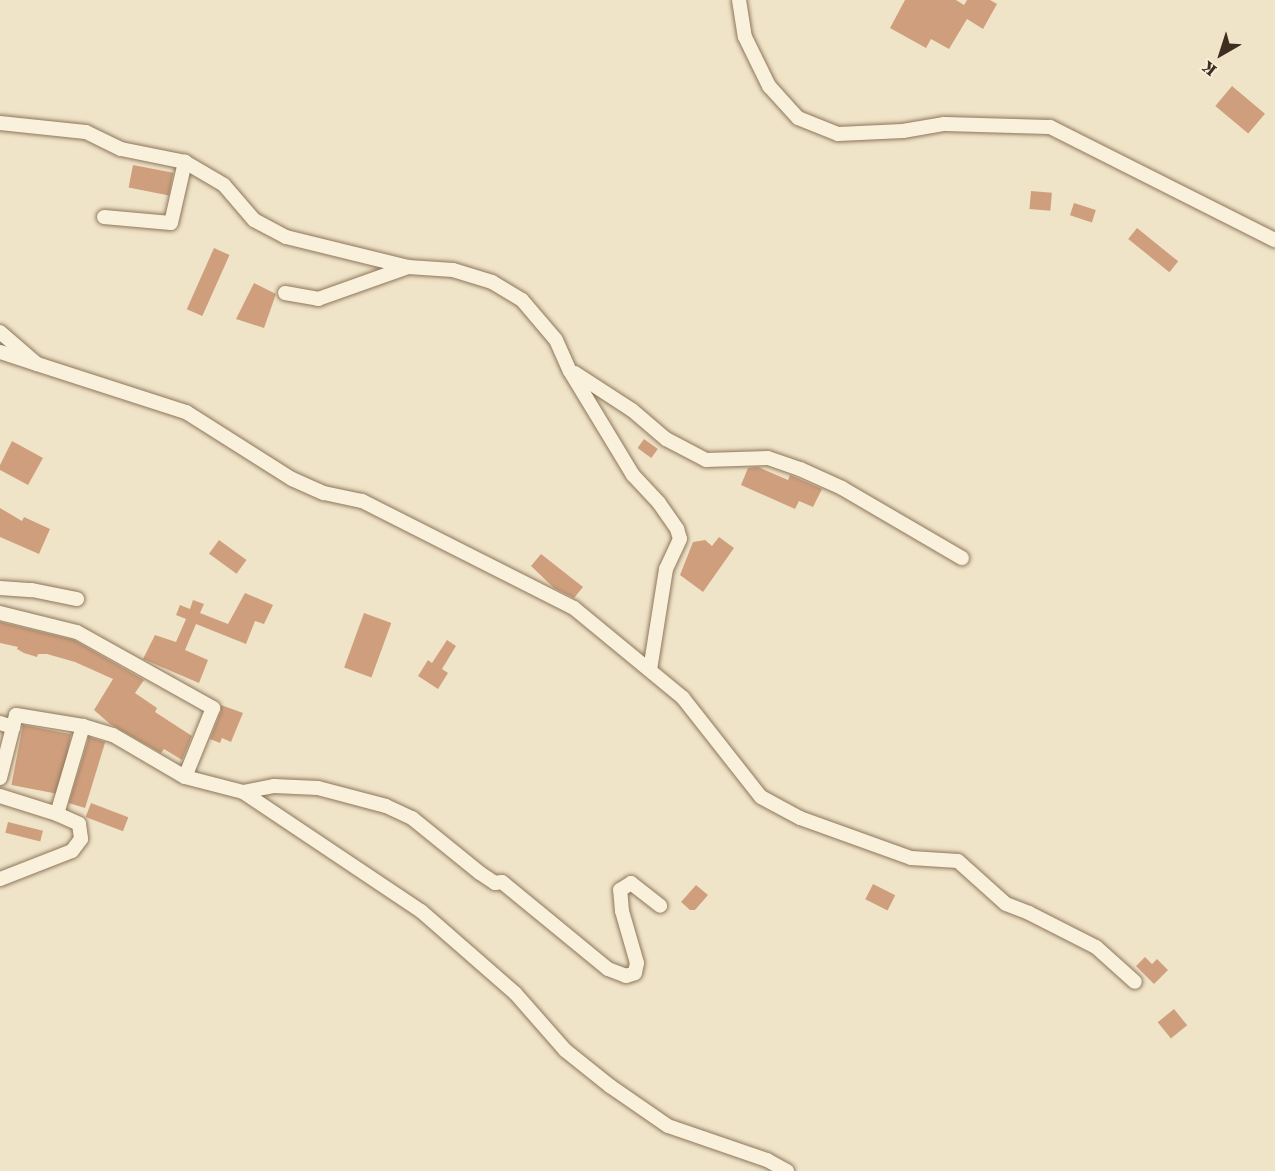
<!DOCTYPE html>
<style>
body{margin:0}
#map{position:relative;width:1275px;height:1171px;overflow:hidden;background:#f0e4c8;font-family:"Roboto Serif",serif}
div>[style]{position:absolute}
.building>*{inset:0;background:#cf9f7d;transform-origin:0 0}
.roads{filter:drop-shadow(0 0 2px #8d765c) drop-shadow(0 0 2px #8d765c)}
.street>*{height:14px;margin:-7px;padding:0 7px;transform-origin:7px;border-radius:7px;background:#faf1dc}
span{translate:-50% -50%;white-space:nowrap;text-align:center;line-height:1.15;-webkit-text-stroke:4.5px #f7eed8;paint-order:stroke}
.north{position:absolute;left:1191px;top:24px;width:60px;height:60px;-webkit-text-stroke:4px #f7eed8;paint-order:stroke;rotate:219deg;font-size:16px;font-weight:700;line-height:24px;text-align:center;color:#3d2e20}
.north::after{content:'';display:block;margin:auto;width:21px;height:27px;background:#3d2e20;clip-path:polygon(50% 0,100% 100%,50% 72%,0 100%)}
</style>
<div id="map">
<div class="building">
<i style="clip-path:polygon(905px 0,956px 0,964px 5px,967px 0,990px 0,997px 4px,983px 29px,967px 19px,949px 49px,931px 39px,926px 48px,890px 28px)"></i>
<i style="left:1232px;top:86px;width:43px;height:26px;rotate:40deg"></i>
<i style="left:133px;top:165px;width:41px;height:23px;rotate:11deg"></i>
<i style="left:1031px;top:191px;width:21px;height:18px;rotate:5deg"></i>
<i style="left:1074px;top:203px;width:23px;height:13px;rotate:18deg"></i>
<i style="left:1137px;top:228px;width:53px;height:14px;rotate:39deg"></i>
<i style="left:214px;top:248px;width:17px;height:67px;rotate:24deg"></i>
<i style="clip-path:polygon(254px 283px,276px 294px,264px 328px,236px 319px)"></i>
<i style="left:644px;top:439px;width:17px;height:11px;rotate:36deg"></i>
<i style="clip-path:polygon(12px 441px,43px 458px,28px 485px,0 470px,0 465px)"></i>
<i style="clip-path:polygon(758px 467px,788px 480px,790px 475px,822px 489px,813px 507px,799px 501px,795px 509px,741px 485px,748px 468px)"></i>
<i style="clip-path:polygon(0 508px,22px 521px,24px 517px,50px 529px,39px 554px,0 537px)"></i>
<i style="clip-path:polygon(719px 537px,734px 548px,703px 592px,680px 575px,693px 542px,705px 540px,712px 546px)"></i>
<i style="left:219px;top:540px;width:34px;height:17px;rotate:36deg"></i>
<i style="clip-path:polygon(541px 554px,583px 587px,574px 598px,554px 588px,531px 566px)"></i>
<i style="clip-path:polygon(245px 593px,273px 605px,264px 624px,255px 621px,246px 644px,196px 624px,185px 650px,208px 660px,199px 683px,143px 659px,155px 635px,176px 642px,186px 619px,176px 615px,180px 605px,190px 609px,193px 600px,204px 604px,200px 613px,228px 624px)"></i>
<i style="left:364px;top:613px;width:29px;height:58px;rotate:20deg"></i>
<i style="clip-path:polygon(0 622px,74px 640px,144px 680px,135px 693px,157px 708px,155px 712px,192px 736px,182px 760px,164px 749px,161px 753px,110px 724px,94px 710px,113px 679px,75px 662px,47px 654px,38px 654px,37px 657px,24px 653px,17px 649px,18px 647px,0 643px)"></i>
<i style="clip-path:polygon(447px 640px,456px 646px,442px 669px,448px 673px,438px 689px,418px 676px,428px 660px,432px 663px)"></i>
<i style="clip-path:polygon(221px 705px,243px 713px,231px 742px,222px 738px,220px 743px,210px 739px,221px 711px)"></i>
<i style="left:23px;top:725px;width:49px;height:61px;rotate:11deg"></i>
<i style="left:89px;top:737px;width:17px;height:69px;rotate:17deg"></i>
<i style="left:91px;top:803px;width:40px;height:15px;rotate:21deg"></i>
<i style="left:8px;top:822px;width:36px;height:11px;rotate:14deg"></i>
<i style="left:873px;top:884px;width:25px;height:17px;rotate:27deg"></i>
<i style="clip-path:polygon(696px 885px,708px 895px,695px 910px,690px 910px,681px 902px)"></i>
<i style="clip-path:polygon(1145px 957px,1152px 964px,1157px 959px,1168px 970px,1154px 984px,1136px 966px)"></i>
<i style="left:1174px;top:1009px;width:21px;height:21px;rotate:51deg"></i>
</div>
<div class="roads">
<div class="street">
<i style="left:739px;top:0;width:37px;rotate:81deg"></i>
<i style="left:745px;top:37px;width:55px;rotate:63.9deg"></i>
<i style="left:769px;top:86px;width:43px;rotate:47.8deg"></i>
<i style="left:798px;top:118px;width:43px;rotate:21.8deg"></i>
<i style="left:838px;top:134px;width:65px;rotate:-2.6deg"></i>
<i style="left:903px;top:131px;width:42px;rotate:-9.7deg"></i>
<i style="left:944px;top:124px;width:106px;rotate:1.6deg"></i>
<i style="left:1050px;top:127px;width:252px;rotate:26.7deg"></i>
<i style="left:0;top:123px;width:86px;rotate:6deg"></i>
<i style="left:86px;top:132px;width:39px;rotate:26deg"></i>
<i style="left:121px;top:149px;width:65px;rotate:11.5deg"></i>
<i style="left:185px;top:162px;width:45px;rotate:30.5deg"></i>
<i style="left:224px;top:185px;width:46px;rotate:49.4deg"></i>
<i style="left:254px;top:220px;width:36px;rotate:28deg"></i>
<i style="left:286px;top:237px;width:126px;rotate:13.8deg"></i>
<i style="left:408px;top:267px;width:45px;rotate:3.8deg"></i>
<i style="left:453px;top:270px;width:41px;rotate:17.1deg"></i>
<i style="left:492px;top:282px;width:35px;rotate:31deg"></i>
<i style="left:522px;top:300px;width:52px;rotate:49.6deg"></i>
<i style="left:556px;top:340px;width:34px;rotate:66deg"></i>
<i style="left:570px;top:371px;width:122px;rotate:58.8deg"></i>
<i style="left:633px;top:475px;width:38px;rotate:47deg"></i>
<i style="left:659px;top:503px;width:32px;rotate:55deg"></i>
<i style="left:677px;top:529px;width:10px;rotate:73deg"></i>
<i style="left:680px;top:539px;width:33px;rotate:115deg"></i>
<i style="left:666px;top:569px;width:102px;rotate:99deg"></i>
<i style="left:104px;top:217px;width:67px;rotate:5.1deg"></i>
<i style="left:171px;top:223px;width:63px;rotate:-77.1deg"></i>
<i style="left:285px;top:293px;width:34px;rotate:10deg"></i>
<i style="left:318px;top:299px;width:96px;rotate:-19.6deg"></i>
<i style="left:0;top:332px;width:49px;rotate:40.9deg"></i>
<i style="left:37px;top:364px;width:39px;rotate:-162deg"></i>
<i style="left:37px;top:364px;width:157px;rotate:17.9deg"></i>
<i style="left:186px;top:412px;width:125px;rotate:32.3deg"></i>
<i style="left:292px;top:479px;width:35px;rotate:24deg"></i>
<i style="left:324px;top:493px;width:39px;rotate:12deg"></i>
<i style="left:362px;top:501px;width:237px;rotate:26.8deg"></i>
<i style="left:574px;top:608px;width:141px;rotate:39.5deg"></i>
<i style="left:683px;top:698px;width:126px;rotate:51.8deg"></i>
<i style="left:761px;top:797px;width:44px;rotate:28.3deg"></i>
<i style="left:800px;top:818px;width:118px;rotate:19.8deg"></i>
<i style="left:911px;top:858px;width:47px;rotate:3.7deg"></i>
<i style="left:958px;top:861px;width:64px;rotate:41.9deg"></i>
<i style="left:1006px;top:904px;width:25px;rotate:21deg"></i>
<i style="left:1029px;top:913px;width:75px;rotate:26.9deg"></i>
<i style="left:1096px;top:947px;width:52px;rotate:41.9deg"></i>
<i style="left:575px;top:373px;width:68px;rotate:33deg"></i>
<i style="left:632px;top:410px;width:45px;rotate:40.5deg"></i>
<i style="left:666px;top:439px;width:45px;rotate:27.7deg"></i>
<i style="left:706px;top:460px;width:62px;rotate:-1.8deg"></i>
<i style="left:768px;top:458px;width:34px;rotate:19deg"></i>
<i style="left:800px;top:469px;width:46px;rotate:24.3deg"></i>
<i style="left:842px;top:488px;width:139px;rotate:30.3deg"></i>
<i style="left:0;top:588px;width:32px;rotate:4deg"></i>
<i style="left:32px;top:590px;width:46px;rotate:11.3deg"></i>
<i style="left:0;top:613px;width:79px;rotate:13.9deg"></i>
<i style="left:77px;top:632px;width:156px;rotate:29.2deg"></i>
<i style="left:213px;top:708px;width:74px;rotate:112.1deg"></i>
<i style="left:0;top:723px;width:14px;rotate:17deg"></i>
<i style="left:13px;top:727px;width:12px;rotate:-76deg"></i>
<i style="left:16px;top:715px;width:68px;rotate:9.3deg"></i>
<i style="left:83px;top:726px;width:31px;rotate:17deg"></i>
<i style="left:113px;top:735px;width:83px;rotate:30.3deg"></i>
<i style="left:185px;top:777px;width:60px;rotate:14.5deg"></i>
<i style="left:243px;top:792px;width:214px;rotate:33.8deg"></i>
<i style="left:421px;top:911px;width:125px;rotate:41.1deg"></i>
<i style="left:515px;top:993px;width:76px;rotate:48.7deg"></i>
<i style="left:565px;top:1050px;width:58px;rotate:38.7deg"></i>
<i style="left:610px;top:1086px;width:70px;rotate:34.6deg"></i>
<i style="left:668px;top:1126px;width:105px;rotate:19deg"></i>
<i style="left:767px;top:1160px;width:23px;rotate:29deg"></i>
<i style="left:0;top:778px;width:53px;rotate:-75.7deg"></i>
<i style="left:243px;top:792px;width:32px;rotate:-11deg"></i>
<i style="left:274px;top:786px;width:44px;rotate:2.6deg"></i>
<i style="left:318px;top:788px;width:70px;rotate:14.8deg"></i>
<i style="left:386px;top:806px;width:29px;rotate:25deg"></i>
<i style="left:412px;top:818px;width:87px;rotate:39deg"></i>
<i style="left:480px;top:873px;width:18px;rotate:34deg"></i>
<i style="left:495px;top:883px;width:7px;rotate:-8deg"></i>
<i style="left:502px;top:882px;width:137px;rotate:39.4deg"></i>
<i style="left:608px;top:969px;width:19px;rotate:21deg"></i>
<i style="left:626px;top:976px;width:9px;rotate:-18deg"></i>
<i style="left:635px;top:973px;width:10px;rotate:-79deg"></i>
<i style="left:637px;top:963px;width:54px;rotate:-106.1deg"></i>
<i style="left:622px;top:911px;width:21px;rotate:-95deg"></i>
<i style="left:620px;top:890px;width:13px;rotate:-32deg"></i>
<i style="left:631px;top:883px;width:37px;rotate:38deg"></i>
<i style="left:0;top:796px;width:60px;rotate:17.5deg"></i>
<i style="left:57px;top:814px;width:24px;rotate:24deg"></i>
<i style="left:79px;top:824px;width:15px;rotate:82deg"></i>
<i style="left:81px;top:839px;width:15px;rotate:127deg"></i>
<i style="left:72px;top:851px;width:77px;rotate:158.7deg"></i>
<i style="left:57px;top:814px;width:92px;rotate:-73.5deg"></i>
</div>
</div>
<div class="north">K</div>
</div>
